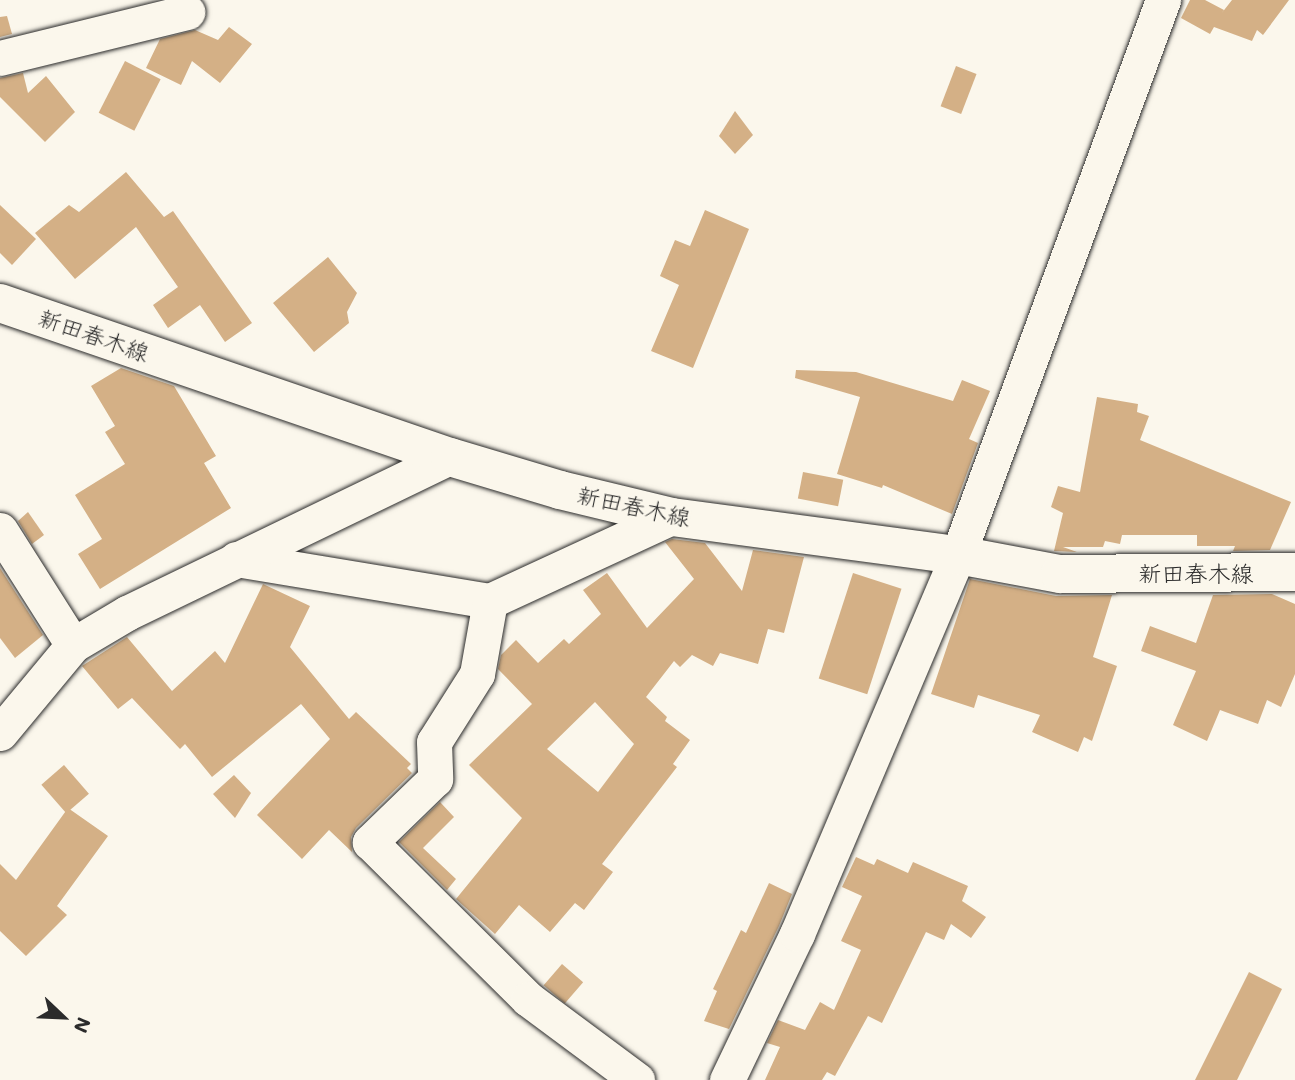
<!DOCTYPE html>
<meta charset="utf-8">
<style>
body{margin:0}
#map{position:relative;width:1295px;height:1080px;overflow:hidden;background:#fbf7ec;font-family:Mali,"Klee One",sans-serif}
div>[style]{position:absolute}
.building>*{inset:0;background:#d4b086;transform-origin:0 0}
.roads{filter:drop-shadow(0 0 2px #2b2b2b) drop-shadow(0 0 2px #2b2b2b)}
.street>*{height:35px;margin:-17.5px;padding:0 17.5px;transform-origin:17.5px;border-radius:17.5px;background:#fbf7ec}
.secondary>*{height:38px;margin:-19px;padding:0 19px;transform-origin:19px;border-radius:19px;background:#fbf7ec}
span{translate:-50% -50%;white-space:nowrap;text-align:center;line-height:1.15;-webkit-text-stroke:5px #fbf7ec;paint-order:stroke}
.street-label{font-size:23px;color:#2b2b2b}
.north{position:absolute;left:28px;top:982px;width:70px;height:70px;-webkit-text-stroke:5px #fbf7ec;paint-order:stroke;rotate:113deg;font-size:19px;font-weight:700;line-height:28px;text-align:center;color:#2b2b2b}
.north::after{content:'';display:block;margin:auto;width:24px;height:32px;background:#2b2b2b;clip-path:polygon(50% 0,100% 100%,50% 72%,0 100%)}
</style>
<div id="map">
<div class="building">
<i style="clip-path:polygon(1190px 0,1205px 0,1224px 10px,1221px 14px,1232px 0,1289px 0,1263px 35px,1257px 30px,1252px 41px,1214px 27px,1210px 34px,1181px 18px)"></i>
<i style="clip-path:polygon(7px 16px,12px 34px,0 37px,0 17px)"></i>
<i style="clip-path:polygon(229px 27px,252px 44px,220px 83px,192px 61px,181px 85px,146px 68px,160px 39px,195px 30px,218px 40px)"></i>
<i style="left:125px;top:61px;width:40px;height:58px;rotate:27deg"></i>
<i style="left:956px;top:66px;width:22px;height:43px;rotate:21deg"></i>
<i style="clip-path:polygon(23px 73px,28px 93px,46px 76px,75px 112px,45px 142px,0 97px,0 78px)"></i>
<i style="clip-path:polygon(735px 111px,753px 135px,735px 154px,719px 136px)"></i>
<i style="clip-path:polygon(126px 172px,164px 217px,173px 211px,252px 323px,225px 342px,200px 305px,168px 328px,153px 305px,178px 287px,136px 227px,75px 279px,35px 233px,69px 205px,79px 212px)"></i>
<i style="clip-path:polygon(0 205px,36px 239px,12px 265px,0 253px)"></i>
<i style="clip-path:polygon(705px 210px,749px 229px,693px 368px,651px 351px,679px 285px,660px 276px,675px 240px,690px 246px)"></i>
<i style="clip-path:polygon(328px 257px,357px 293px,347px 312px,349px 323px,314px 352px,273px 303px)"></i>
<i style="clip-path:polygon(121px 368px,174px 386px,216px 456px,204px 463px,231px 508px,100px 589px,78px 554px,102px 539px,75px 495px,125px 464px,105px 432px,115px 426px,91px 386px)"></i>
<i style="clip-path:polygon(796px 370px,856px 372px,953px 401px,962px 380px,990px 391px,969px 439px,978px 443px,952px 514px,883px 485px,882px 488px,837px 474px,860px 397px,795px 378px)"></i>
<i style="clip-path:polygon(1097px 397px,1138px 404px,1137px 412px,1149px 416px,1140px 440px,1291px 502px,1270px 550px,1233px 551px,1235px 546px,1197px 546px,1197px 535px,1122px 535px,1120px 544px,1105px 541px,1103px 547px,1063px 547px,1077px 552px,1054px 551px,1063px 513px,1051px 507px,1058px 486px,1080px 492px)"></i>
<i style="left:803px;top:472px;width:41px;height:27px;rotate:11deg"></i>
<i style="clip-path:polygon(28px 512px,44px 535px,32px 544px,18px 521px)"></i>
<i style="clip-path:polygon(evenodd,672px 539px,705px 543px,742px 591px,753px 550px,804px 557px,784px 633px,768px 629px,758px 664px,720px 653px,713px 666px,692px 655px,680px 667px,674px 661px,646px 697px,667px 717px,665px 721px,690px 740px,673px 764px,677px 767px,602px 864px,613px 872px,584px 910px,575px 903px,550px 932px,519px 905px,495px 934px,456px 899px,522px 818px,469px 765px,532px 704px,498px 669px,501px 655px,516px 640px,538px 663px,564px 639px,569px 644px,601px 614px,583px 590px,607px 573px,647px 628px,694px 579px,665px 542px,672px 539px,595px 702px,634px 744px,598px 792px,547px 749px,595px 702px)"></i>
<i style="clip-path:polygon(0 568px,43px 635px,15px 658px,0 638px)"></i>
<i style="left:853px;top:573px;width:51px;height:111px;rotate:18deg"></i>
<i style="clip-path:polygon(970px 579px,1056px 596px,1112px 595px,1093px 657px,1117px 666px,1092px 741px,1084px 737px,1078px 752px,1032px 732px,1040px 715px,978px 695px,974px 708px,931px 694px)"></i>
<i style="clip-path:polygon(263px 584px,310px 606px,290px 647px,349px 719px,356px 712px,411px 764px,407px 768px,412px 773px,356px 828px,351px 837px,352px 852px,329px 830px,302px 859px,257px 815px,330px 739px,301px 704px,212px 777px,185px 744px,180px 749px,132px 698px,118px 709px,82px 666px,127px 637px,172px 691px,215px 651px,225px 663px)"></i>
<i style="clip-path:polygon(1272px 594px,1295px 604px,1295px 674px,1281px 707px,1267px 700px,1258px 724px,1220px 710px,1207px 741px,1173px 725px,1196px 671px,1141px 651px,1150px 626px,1196px 643px,1213px 595px)"></i>
<i style="left:64px;top:765px;width:38px;height:30px;rotate:49deg"></i>
<i style="clip-path:polygon(234px 775px,251px 793px,235px 818px,213px 794px)"></i>
<i style="clip-path:polygon(440px 802px,454px 817px,423px 848px,456px 879px,447px 890px,399px 842px)"></i>
<i style="clip-path:polygon(68px 808px,108px 836px,57px 906px,67px 915px,26px 956px,0 931px,0 864px,16px 880px)"></i>
<i style="clip-path:polygon(856px 857px,874px 865px,877px 859px,908px 873px,913px 862px,968px 886px,962px 901px,986px 917px,971px 938px,951px 924px,944px 940px,926px 932px,882px 1023px,868px 1016px,835px 1076px,827px 1072px,822px 1080px,765px 1080px,780px 1047px,767px 1043px,778px 1020px,805px 1030px,820px 1002px,834px 1010px,861px 950px,841px 941px,862px 896px,842px 887px)"></i>
<i style="clip-path:polygon(769px 883px,792px 894px,779px 926px,729px 1029px,704px 1021px,717px 991px,713px 989px,741px 930px,746px 933px)"></i>
<i style="left:562px;top:964px;width:28px;height:28px;rotate:41deg"></i>
<i style="clip-path:polygon(1249px 972px,1282px 989px,1237px 1080px,1195px 1080px)"></i>
</div>
<div class="roads">
<div class="street">
<i style="left:0;top:58px;width:193px;rotate:-13.8deg"></i>
<i style="left:0;top:530px;width:136px;rotate:57.6deg"></i>
<i style="left:236px;top:559px;width:257px;rotate:9.4deg"></i>
<i style="left:490px;top:601px;width:200px;rotate:-24.8deg"></i>
<i style="left:490px;top:601px;width:74px;rotate:100.1deg"></i>
<i style="left:477px;top:674px;width:80px;rotate:122.3deg"></i>
<i style="left:434px;top:742px;width:37px;rotate:88deg"></i>
<i style="left:435px;top:779px;width:91px;rotate:135.9deg"></i>
<i style="left:370px;top:842px;width:223px;rotate:44.8deg"></i>
<i style="left:528px;top:999px;width:136px;rotate:36.6deg"></i>
<i style="left:0;top:733px;width:114px;rotate:-50.3deg"></i>
<i style="left:73px;top:645px;width:63px;rotate:-30.7deg"></i>
<i style="left:127px;top:613px;width:359px;rotate:-25.8deg"></i>
<i style="left:727px;top:1080px;width:162px;rotate:-64.4deg"></i>
<i style="left:797px;top:934px;width:412px;rotate:-67deg"></i>
<i style="left:958px;top:555px;width:592px;rotate:-69.73deg"></i>
</div>
<div class="secondary">
<i style="left:0;top:303px;width:476px;rotate:18.9deg"></i>
<i style="left:450px;top:457px;width:115px;rotate:16.7deg"></i>
<i style="left:560px;top:490px;width:115px;rotate:13.6deg"></i>
<i style="left:672px;top:517px;width:289px;rotate:7.6deg"></i>
<i style="left:958px;top:555px;width:104px;rotate:10.6deg"></i>
<i style="left:1060px;top:574px;width:235px;rotate:-0.5deg"></i>
</div>
</div>
<div class="street-label">
<span style="left:94px;top:335px;rotate:19deg">新田春木線</span>
<span style="left:634px;top:506px;rotate:12deg">新田春木線</span>
<span style="left:1196px;top:573px">新田春木線</span>
</div>
<div class="north">N</div>
</div>
